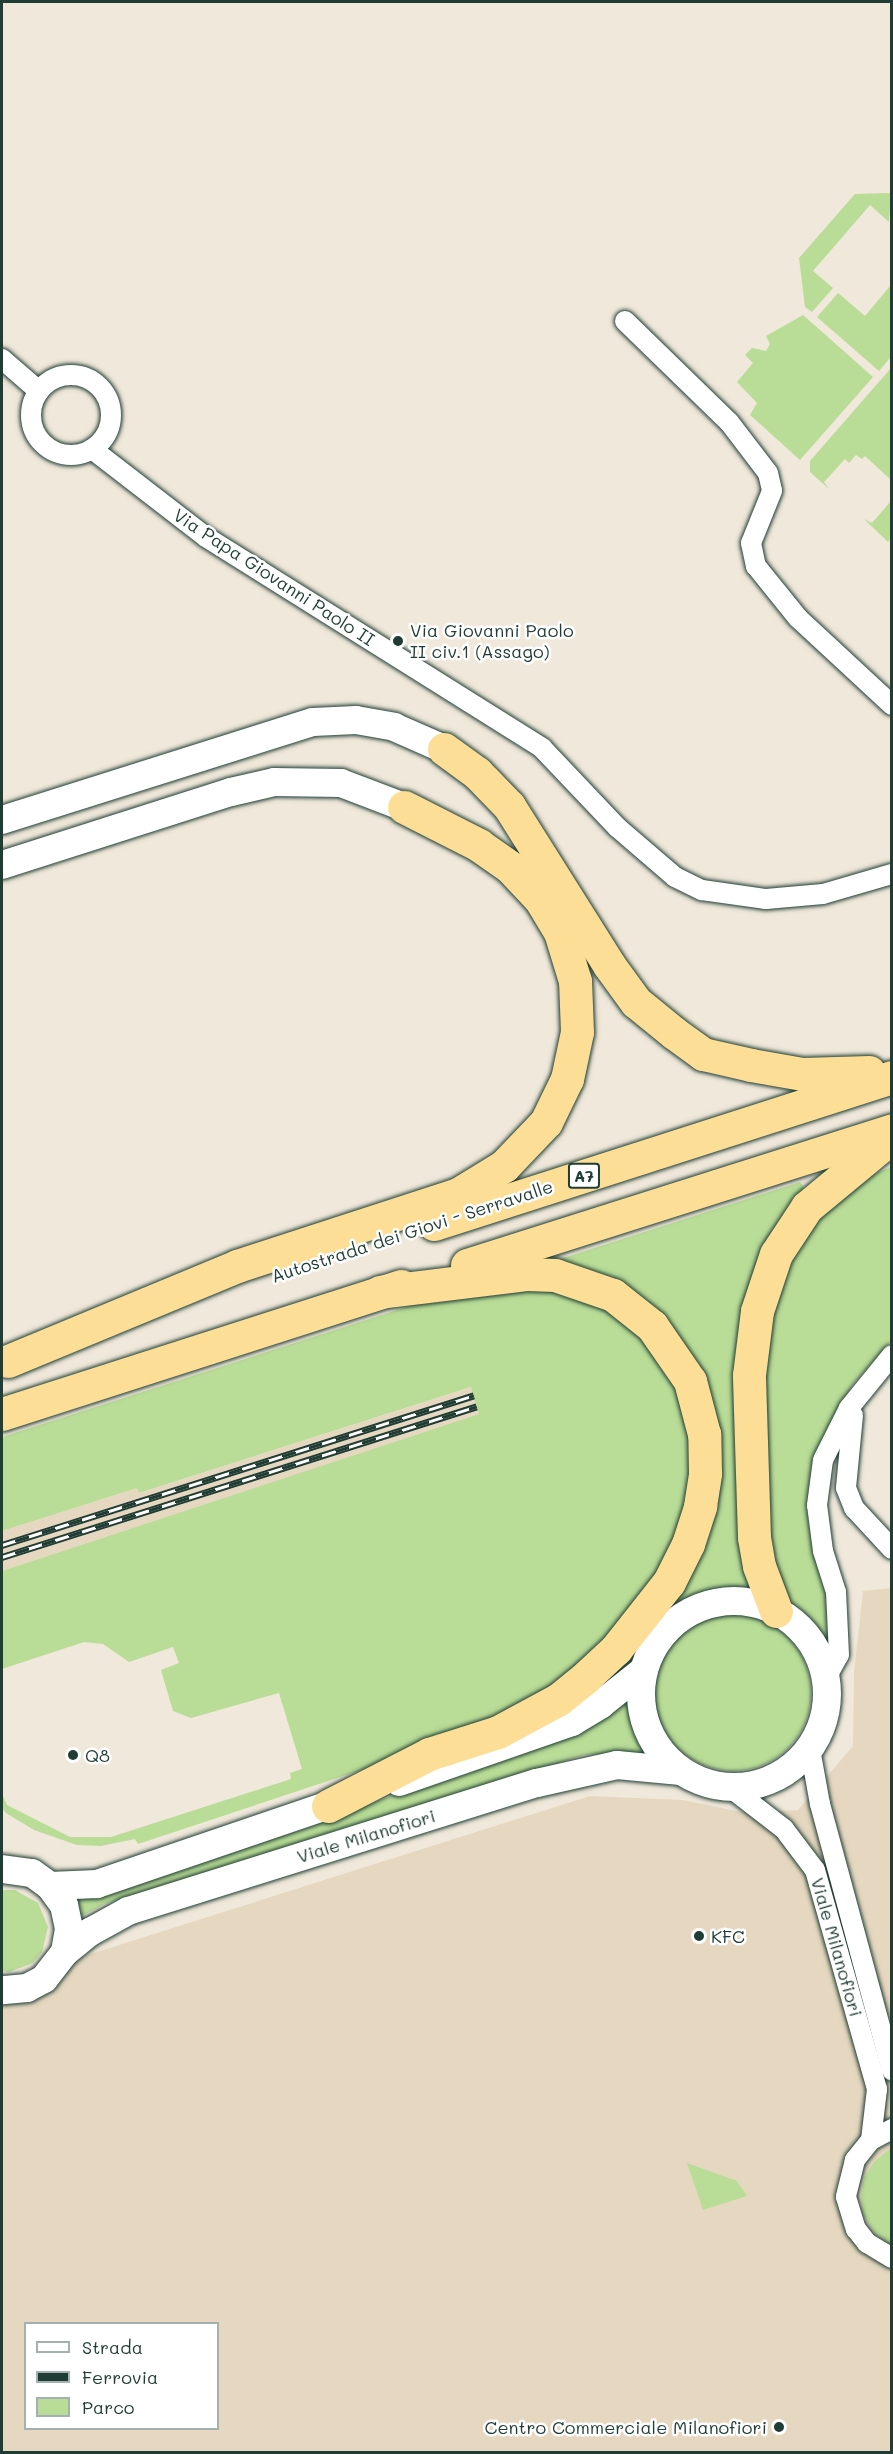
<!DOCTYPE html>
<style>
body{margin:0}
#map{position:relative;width:893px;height:2454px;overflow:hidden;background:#f0e8da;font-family:Mali,sans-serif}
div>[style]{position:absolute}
.built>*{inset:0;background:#e6d8c0}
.green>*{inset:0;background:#b9dc96}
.round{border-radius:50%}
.roads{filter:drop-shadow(0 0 2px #1f3d34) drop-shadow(0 0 2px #1f3d34)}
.minor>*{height:20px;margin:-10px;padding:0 10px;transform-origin:10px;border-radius:10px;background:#fff}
.minor>.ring{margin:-10px;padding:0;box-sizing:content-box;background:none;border:20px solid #fff;border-radius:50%}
.secondary>*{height:28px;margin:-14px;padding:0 14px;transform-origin:14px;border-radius:14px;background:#fff}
.secondary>.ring{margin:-14px;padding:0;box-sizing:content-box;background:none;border:28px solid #fff;border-radius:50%}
.motorway>*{height:33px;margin:-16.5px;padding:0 16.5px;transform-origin:16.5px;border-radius:16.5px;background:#fcde96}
.rail>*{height:7px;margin-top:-3.5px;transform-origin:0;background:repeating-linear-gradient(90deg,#fff 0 14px,#1f3d34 0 28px);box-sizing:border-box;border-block:2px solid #1f3d34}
.dots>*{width:16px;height:16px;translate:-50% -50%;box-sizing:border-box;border:3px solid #fff;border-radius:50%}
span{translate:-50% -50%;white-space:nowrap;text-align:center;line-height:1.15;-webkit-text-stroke:5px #fff;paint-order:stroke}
.shield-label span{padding:2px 4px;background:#fff;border:2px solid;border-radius:4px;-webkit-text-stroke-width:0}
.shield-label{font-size:16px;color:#1f3d34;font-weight:700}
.street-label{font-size:18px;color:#1f3d34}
.poi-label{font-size:18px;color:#1f3d34}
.left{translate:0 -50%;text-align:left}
.right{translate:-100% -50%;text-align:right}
.frame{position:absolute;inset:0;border:3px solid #1f3d34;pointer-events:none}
.legend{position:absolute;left:24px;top:2322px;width:195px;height:108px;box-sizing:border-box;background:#fff;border:2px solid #a5b1ae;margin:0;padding:8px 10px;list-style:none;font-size:18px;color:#1f3d34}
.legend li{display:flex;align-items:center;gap:12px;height:30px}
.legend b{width:30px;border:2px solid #a5b1ae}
</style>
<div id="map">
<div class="built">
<i style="clip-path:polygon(472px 1387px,479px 1414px,2px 1571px,2px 1531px,137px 1488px,140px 1493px)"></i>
<i style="clip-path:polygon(evenodd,891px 1588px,891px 2452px,2px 2452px,2px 1982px,590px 1796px,683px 1800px,746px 1813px,798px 1810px,853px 1746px,854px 1672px,863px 1591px,891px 1588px,26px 2324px,218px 2324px,218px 2428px,26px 2428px,26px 2324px)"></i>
</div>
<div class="green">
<i style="clip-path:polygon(891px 193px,889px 222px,870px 205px,813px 271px,833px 288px,812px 312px,805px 307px,799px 258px,855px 194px)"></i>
<i style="clip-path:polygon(891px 285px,891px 357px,879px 371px,817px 317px,838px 293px,865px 316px)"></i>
<i style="clip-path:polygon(803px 315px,873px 377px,800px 460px,750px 415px,757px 403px,737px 382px,753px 363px,745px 355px,752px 348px,766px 351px,770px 344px,766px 336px)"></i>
<i style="clip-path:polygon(891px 368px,891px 480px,865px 456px,862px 459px,856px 455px,849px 463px,845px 459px,824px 482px,829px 489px,810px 472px,810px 461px)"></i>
<i style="clip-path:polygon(891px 501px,891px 538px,888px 542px,864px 519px,872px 523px)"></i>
<i style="clip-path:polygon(891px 1167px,891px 1341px,852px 1385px,828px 1428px,817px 1459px,829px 1592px,830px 1654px,806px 1618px,786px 1601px,766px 1544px,759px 1363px,773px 1288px,810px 1222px,864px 1178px)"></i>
<i style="clip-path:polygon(800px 1182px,804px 1187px,764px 1260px,758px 1588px,727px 1587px,684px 1601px,652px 1629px,628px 1667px,611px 1684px,559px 1707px,674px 1594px,708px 1403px,560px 1259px)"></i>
<i style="clip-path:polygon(514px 1281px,620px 1309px,683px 1393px,695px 1473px,664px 1568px,601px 1651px,488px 1728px,138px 1844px,135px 1839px,101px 1846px,77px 1845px,34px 1830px,6px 1813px,2px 1808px,2px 1794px,7px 1805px,70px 1837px,111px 1837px,291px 1779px,290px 1773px,302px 1769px,279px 1693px,191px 1718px,173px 1711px,161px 1670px,179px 1663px,173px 1647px,129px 1662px,103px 1644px,84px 1642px,2px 1669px,2px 1571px,479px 1414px,471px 1387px,139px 1493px,137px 1488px,2px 1531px,2px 1437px,447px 1294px)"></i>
<i class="round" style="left:655px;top:1615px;width:156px;height:156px"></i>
<i style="clip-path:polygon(630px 1692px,634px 1727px,648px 1756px,622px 1753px,584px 1755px,104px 1904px,78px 1918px,74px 1901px,102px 1896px,543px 1744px)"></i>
<i style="clip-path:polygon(2px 1890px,15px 1890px,38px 1903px,48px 1927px,42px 1952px,33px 1963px,9px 1972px,2px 1971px)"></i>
<i style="clip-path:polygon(891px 2148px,892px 2148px,891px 2245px,874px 2232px,864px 2216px,861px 2197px,864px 2178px,874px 2162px)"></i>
<i style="clip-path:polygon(687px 2163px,737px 2181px,747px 2196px,703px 2210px)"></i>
</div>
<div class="roads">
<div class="minor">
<i style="left:625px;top:321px;width:145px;rotate:44.2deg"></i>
<i style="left:729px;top:422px;width:64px;rotate:52.6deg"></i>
<i style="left:768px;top:473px;width:18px;rotate:77deg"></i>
<i style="left:772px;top:491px;width:56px;rotate:112deg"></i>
<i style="left:751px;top:543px;width:24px;rotate:78deg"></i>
<i style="left:756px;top:566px;width:67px;rotate:51.1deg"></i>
<i style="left:798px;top:618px;width:128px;rotate:42.8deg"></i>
<i style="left:2px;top:359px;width:49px;rotate:40.9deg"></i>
<i class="ring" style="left:31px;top:375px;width:60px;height:60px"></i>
<i style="left:92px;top:449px;width:144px;rotate:37.7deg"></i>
<i style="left:206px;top:537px;width:397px;rotate:32.1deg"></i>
<i style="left:542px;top:748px;width:110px;rotate:46.5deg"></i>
<i style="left:618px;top:828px;width:75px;rotate:40.7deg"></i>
<i style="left:675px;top:877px;width:30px;rotate:26deg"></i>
<i style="left:702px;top:890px;width:65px;rotate:8deg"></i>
<i style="left:766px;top:899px;width:57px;rotate:-5deg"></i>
<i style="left:823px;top:894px;width:72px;rotate:-16.2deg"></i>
<i style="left:853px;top:1415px;width:73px;rotate:95.5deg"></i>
<i style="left:846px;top:1488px;width:22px;rotate:68deg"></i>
<i style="left:854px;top:1508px;width:56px;rotate:47.2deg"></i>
<i style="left:826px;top:1678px;width:26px;rotate:-61deg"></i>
<i style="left:839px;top:1655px;width:63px;rotate:-92.7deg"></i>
<i style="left:836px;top:1592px;width:43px;rotate:-107.6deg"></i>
<i style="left:823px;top:1551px;width:46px;rotate:-97.4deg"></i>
<i style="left:817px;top:1505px;width:45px;rotate:-82.4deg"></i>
<i style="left:823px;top:1460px;width:58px;rotate:-63.4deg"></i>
<i style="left:849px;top:1408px;width:68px;rotate:-50.9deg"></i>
<i style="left:810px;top:1749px;width:56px;rotate:79.7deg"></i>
<i style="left:820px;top:1804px;width:276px;rotate:74.9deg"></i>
<i style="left:731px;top:1788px;width:67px;rotate:37.7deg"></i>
<i style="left:784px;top:1829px;width:51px;rotate:52.9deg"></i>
<i style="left:815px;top:1870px;width:228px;rotate:74.2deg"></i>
<i style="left:877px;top:2089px;width:51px;rotate:96.7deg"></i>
<i style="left:892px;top:2129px;width:24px;rotate:152deg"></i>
<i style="left:871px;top:2140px;width:26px;rotate:129deg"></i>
<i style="left:855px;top:2160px;width:38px;rotate:104deg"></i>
<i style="left:846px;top:2197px;width:34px;rotate:73deg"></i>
<i style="left:856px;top:2229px;width:18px;rotate:52deg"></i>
<i style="left:867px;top:2243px;width:29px;rotate:31deg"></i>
</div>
<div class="secondary">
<i style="left:2px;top:820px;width:326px;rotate:-17.5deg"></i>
<i style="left:313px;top:722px;width:43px;rotate:-2.7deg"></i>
<i style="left:356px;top:720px;width:39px;rotate:10deg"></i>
<i style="left:394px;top:727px;width:55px;rotate:23.7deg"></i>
<i style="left:2px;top:865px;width:240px;rotate:-17.7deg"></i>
<i style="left:231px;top:792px;width:44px;rotate:-13.1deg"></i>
<i style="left:274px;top:782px;width:67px;rotate:0.9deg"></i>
<i style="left:341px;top:783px;width:67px;rotate:20.9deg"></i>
<i class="ring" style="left:641px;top:1601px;width:158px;height:158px"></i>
<i style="left:399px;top:1782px;width:183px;rotate:-19.1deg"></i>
<i style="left:572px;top:1722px;width:33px;rotate:-31deg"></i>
<i style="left:600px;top:1705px;width:56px;rotate:-38.5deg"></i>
<i style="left:2px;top:1869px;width:30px;rotate:8deg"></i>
<i style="left:32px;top:1873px;width:22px;rotate:36deg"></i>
<i style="left:50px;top:1886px;width:24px;rotate:54deg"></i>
<i style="left:64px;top:1905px;width:25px;rotate:78deg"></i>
<i style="left:69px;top:1929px;width:23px;rotate:100deg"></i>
<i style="left:65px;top:1952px;width:34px;rotate:128deg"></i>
<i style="left:44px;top:1979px;width:19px;rotate:152deg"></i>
<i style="left:27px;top:1988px;width:25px;rotate:175deg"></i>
<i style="left:50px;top:1886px;width:47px;rotate:-2.4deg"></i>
<i style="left:97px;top:1884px;width:266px;rotate:-18.8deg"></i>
<i style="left:65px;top:1952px;width:32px;rotate:-39deg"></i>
<i style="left:90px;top:1932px;width:43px;rotate:-28.9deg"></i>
<i style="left:128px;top:1911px;width:429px;rotate:-17.4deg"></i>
<i style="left:537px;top:1783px;width:82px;rotate:-12.7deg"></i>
<i style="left:617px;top:1765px;width:64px;rotate:5.4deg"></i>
</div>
<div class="motorway">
<i style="left:444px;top:749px;width:41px;rotate:36deg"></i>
<i style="left:477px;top:773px;width:46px;rotate:45.9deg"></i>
<i style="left:509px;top:806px;width:188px;rotate:57.8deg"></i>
<i style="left:609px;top:965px;width:46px;rotate:53.9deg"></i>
<i style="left:636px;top:1002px;width:49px;rotate:39.2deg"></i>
<i style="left:674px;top:1033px;width:36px;rotate:36deg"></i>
<i style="left:703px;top:1054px;width:49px;rotate:12.9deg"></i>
<i style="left:751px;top:1065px;width:52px;rotate:10deg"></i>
<i style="left:802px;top:1074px;width:67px;rotate:-1.7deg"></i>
<i style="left:434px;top:1224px;width:481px;rotate:-17.8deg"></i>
<i style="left:467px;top:1265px;width:446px;rotate:-17.6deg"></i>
<i style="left:8px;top:1361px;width:248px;rotate:-22.5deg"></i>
<i style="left:237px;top:1266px;width:232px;rotate:-18deg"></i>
<i style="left:458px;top:1194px;width:54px;rotate:-31.3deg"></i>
<i style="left:504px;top:1166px;width:61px;rotate:-46.3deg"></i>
<i style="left:546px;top:1122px;width:48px;rotate:-64deg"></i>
<i style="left:567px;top:1079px;width:48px;rotate:-78deg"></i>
<i style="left:577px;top:1032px;width:51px;rotate:-92.2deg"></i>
<i style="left:575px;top:981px;width:51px;rotate:-107deg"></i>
<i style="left:560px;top:932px;width:37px;rotate:-121deg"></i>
<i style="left:541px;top:900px;width:45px;rotate:-133.2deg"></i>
<i style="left:510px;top:867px;width:38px;rotate:-145deg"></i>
<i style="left:479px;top:845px;width:84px;rotate:-153.1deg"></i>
<i style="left:2px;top:1414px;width:419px;rotate:-17.8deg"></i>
<i style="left:776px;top:1611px;width:48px;rotate:-110.7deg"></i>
<i style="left:759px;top:1566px;width:29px;rotate:-100deg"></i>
<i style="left:754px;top:1537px;width:162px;rotate:-91.8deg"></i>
<i style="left:749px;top:1375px;width:64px;rotate:-82.9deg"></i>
<i style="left:757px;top:1311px;width:60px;rotate:-71.6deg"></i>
<i style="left:776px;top:1254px;width:56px;rotate:-56.6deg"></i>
<i style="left:807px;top:1207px;width:105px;rotate:-39.6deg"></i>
<i style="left:328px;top:1806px;width:114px;rotate:-27.2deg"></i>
<i style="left:429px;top:1754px;width:72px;rotate:-17.7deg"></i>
<i style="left:498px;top:1732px;width:69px;rotate:-28.4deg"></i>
<i style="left:559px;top:1699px;width:36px;rotate:-39deg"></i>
<i style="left:587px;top:1676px;width:40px;rotate:-43deg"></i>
<i style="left:616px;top:1649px;width:85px;rotate:-51.7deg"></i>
<i style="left:669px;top:1582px;width:42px;rotate:-63.4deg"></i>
<i style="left:688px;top:1544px;width:40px;rotate:-72deg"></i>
<i style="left:700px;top:1506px;width:33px;rotate:-81deg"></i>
<i style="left:705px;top:1473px;width:39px;rotate:-91deg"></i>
<i style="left:704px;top:1434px;width:55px;rotate:-104.8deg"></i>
<i style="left:690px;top:1381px;width:67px;rotate:-124.6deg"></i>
<i style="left:652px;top:1326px;width:50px;rotate:-141.5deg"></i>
<i style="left:613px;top:1295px;width:61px;rotate:-161deg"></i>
<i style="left:555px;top:1275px;width:29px;rotate:-178deg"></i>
<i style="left:526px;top:1274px;width:147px;rotate:173deg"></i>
</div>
</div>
<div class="rail">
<i style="left:2px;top:1545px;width:495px;rotate:-17.6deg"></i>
<i style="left:2px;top:1557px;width:498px;rotate:-17.6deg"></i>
</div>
<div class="dots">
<i style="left:398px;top:641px;background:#1f3d34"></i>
<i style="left:73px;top:1755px;background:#1f3d34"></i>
<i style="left:699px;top:1936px;background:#1f3d34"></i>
<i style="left:779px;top:2427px;background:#1f3d34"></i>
</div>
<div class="shield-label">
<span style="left:584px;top:1176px">A7</span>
</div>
<div class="street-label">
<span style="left:274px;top:577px;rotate:33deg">Via Papa Giovanni Paolo II</span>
<span style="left:412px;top:1231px;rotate:-18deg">Autostrada dei Giovi - Serravalle</span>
<span style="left:366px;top:1836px;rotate:-17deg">Viale Milanofiori</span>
<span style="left:837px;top:1947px;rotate:74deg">Viale Milanofiori</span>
</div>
<div class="poi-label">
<span class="left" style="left:410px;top:641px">Via Giovanni Paolo<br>II civ.1 (Assago)</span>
<span class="left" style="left:85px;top:1755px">Q8</span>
<span class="left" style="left:711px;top:1936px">KFC</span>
<span class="right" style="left:767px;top:2427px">Centro Commerciale Milanofiori</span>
</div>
<div class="frame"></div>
<ul class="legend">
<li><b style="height:8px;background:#fff"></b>Strada</li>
<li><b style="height:8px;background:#1f3d34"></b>Ferrovia</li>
<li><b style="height:16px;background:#b9dc96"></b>Parco</li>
</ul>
</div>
